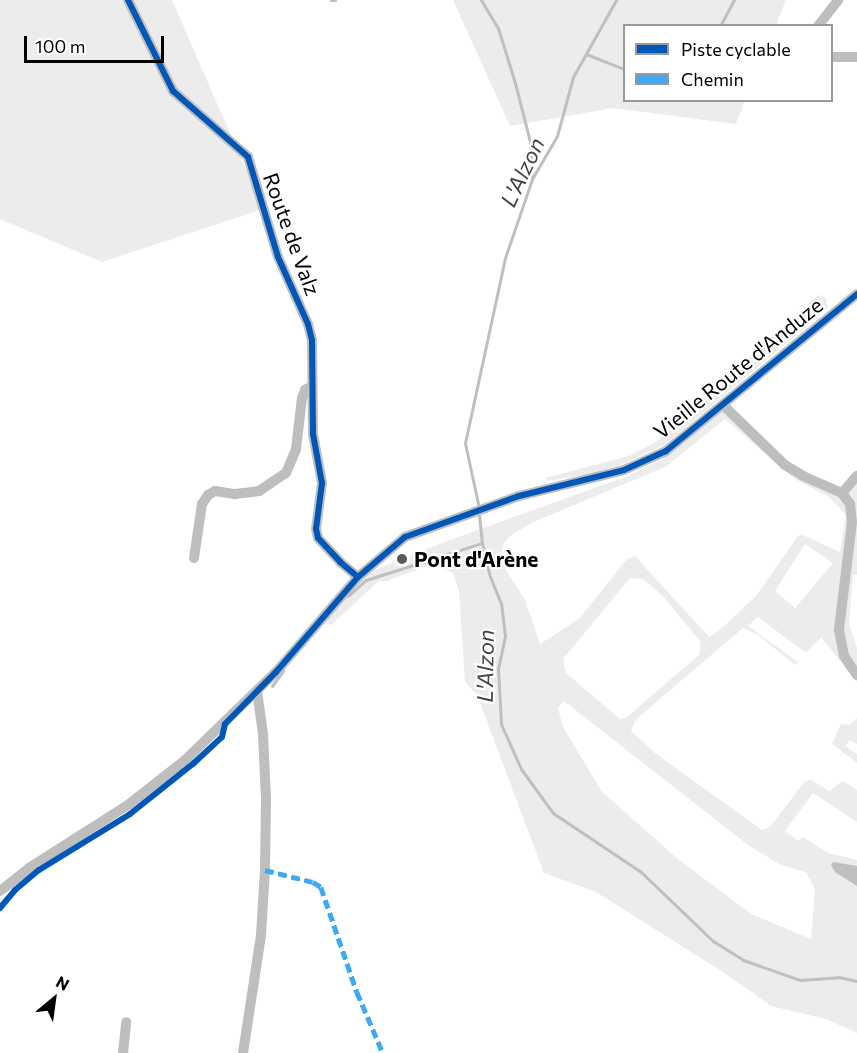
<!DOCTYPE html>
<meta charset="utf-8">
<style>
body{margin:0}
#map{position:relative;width:857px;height:1053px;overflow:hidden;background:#fff;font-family:Commissioner,sans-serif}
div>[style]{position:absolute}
.green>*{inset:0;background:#ececec}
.water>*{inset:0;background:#bfbfbf}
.stream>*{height:3px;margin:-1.5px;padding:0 1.5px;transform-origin:1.5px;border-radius:1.5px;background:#bfbfbf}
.minor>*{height:10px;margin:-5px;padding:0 5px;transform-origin:5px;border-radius:5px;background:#bebebe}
.quiet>*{height:4.5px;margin-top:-2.25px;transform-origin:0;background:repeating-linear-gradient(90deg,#3fa9f5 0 9px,transparent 0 13.5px)}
.cycleway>*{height:6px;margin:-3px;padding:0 3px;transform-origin:3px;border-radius:3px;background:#0057b8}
.dots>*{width:16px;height:16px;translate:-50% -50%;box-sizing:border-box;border:3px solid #fff;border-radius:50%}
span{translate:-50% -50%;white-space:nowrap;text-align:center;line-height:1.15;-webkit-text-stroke:4.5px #fff;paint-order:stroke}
.street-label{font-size:21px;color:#000}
.poi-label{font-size:21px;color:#000;font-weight:700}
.left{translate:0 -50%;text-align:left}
.water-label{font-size:22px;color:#444;font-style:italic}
.legend{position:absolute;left:623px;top:24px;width:210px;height:78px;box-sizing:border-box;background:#fff;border:2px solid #999;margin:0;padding:8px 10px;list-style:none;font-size:18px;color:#000}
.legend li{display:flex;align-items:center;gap:12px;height:30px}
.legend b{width:30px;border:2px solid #999}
.north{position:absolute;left:24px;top:969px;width:60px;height:60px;-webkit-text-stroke:4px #fff;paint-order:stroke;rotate:29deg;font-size:16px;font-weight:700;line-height:24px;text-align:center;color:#000}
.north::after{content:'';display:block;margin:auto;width:21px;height:27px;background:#000;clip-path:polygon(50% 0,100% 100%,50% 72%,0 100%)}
.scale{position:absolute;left:24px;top:36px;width:140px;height:27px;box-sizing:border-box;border:3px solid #000;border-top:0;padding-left:8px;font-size:18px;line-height:21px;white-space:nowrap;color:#000;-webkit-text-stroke:4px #fff;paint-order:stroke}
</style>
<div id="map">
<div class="green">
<i style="clip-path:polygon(0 0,172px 0,263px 209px,102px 262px,0 219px)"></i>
<i style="clip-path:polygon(453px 0,786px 0,776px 25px,624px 26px,624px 100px,745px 101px,736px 124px,613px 108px,510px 126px)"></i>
<i style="clip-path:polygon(818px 295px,826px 298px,827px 309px,666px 444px,620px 465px,590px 474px,548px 481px,545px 478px,629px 456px,656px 442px)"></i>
<i style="clip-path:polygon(evenodd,726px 408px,785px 465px,842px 493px,857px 476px,857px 575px,853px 575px,849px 624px,857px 648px,857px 682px,821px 637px,806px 653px,758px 617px,748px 626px,798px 662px,795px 665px,758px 635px,743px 628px,649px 708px,635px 721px,631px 731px,655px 753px,762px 830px,770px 827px,805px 781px,812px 780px,829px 791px,843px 781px,857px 790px,857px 822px,813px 793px,785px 831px,799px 841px,803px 837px,828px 853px,857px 860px,857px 1033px,826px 1019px,771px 1006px,723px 972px,596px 892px,544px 873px,477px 695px,465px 682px,459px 591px,453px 573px,437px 566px,424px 567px,387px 581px,379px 581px,330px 626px,328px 621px,328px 617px,367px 573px,450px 540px,625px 477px,663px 459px,726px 408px,725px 419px,795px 479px,829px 497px,846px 515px,840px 552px,803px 535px,798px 536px,756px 596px,722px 628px,709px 637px,635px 556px,626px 560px,579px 619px,540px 644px,525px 600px,506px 570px,500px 555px,505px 541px,514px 533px,536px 521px,665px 467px,725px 419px,726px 408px,805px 544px,833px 563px,795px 608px,775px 591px,805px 544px,726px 408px,630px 578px,643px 579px,663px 596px,700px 641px,700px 654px,627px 717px,620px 719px,566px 673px,564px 665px,564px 658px,630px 578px,726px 408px,564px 701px,748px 845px,781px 865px,806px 872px,815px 890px,811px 939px,751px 914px,679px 860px,602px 792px,563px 727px,558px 708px,564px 701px)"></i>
<i style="clip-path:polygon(857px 718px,857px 744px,850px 740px,845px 746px,857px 754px,857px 763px,832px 744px,841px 724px,850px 725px)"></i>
</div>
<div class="water">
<i style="clip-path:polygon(833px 862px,857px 866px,857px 886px,835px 872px,831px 865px)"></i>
</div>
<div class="stream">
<i style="left:331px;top:0;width:4px"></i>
<i style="left:481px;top:0;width:33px;rotate:59deg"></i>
<i style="left:498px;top:28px;width:58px;rotate:72.8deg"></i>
<i style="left:515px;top:83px;width:61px;rotate:75.7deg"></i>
<i style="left:530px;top:142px;width:36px;rotate:87deg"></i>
<i style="left:720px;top:26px;width:30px;rotate:-62deg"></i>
<i style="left:586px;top:54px;width:41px;rotate:21.5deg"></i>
<i style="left:479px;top:508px;width:66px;rotate:-102.2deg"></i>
<i style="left:465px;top:443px;width:189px;rotate:-77.8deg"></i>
<i style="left:505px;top:258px;width:83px;rotate:-71.1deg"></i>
<i style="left:532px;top:179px;width:50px;rotate:-59.8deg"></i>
<i style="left:557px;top:136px;width:61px;rotate:-74.8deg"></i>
<i style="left:573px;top:77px;width:88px;rotate:-60.8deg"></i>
<i style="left:479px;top:515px;width:28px;rotate:84deg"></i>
<i style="left:482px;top:543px;width:32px;rotate:77deg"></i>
<i style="left:489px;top:574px;width:31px;rotate:68deg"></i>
<i style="left:501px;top:603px;width:33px;rotate:83deg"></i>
<i style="left:505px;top:636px;width:33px;rotate:102deg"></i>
<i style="left:498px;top:668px;width:56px;rotate:86.9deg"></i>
<i style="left:501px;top:724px;width:49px;rotate:66deg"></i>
<i style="left:521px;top:769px;width:54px;rotate:54deg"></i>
<i style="left:553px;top:813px;width:106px;rotate:33.8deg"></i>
<i style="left:641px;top:872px;width:100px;rotate:43.8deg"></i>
<i style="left:713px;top:941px;width:36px;rotate:32deg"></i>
<i style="left:743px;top:960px;width:60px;rotate:19.3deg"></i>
<i style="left:800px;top:980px;width:39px;rotate:-4deg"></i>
<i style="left:839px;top:977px;width:18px;rotate:13deg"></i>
<i style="left:348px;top:596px;width:24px;rotate:-42deg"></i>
<i style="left:366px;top:580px;width:122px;rotate:-17.7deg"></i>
<i style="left:272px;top:686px;width:19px;rotate:-54deg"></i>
</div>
<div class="minor">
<i style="left:128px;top:0;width:102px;rotate:63.7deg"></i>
<i style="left:173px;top:91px;width:100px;rotate:41.3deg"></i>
<i style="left:248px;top:157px;width:104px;rotate:73.3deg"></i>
<i style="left:278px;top:257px;width:73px;rotate:65.9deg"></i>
<i style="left:308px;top:324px;width:16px;rotate:76deg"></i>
<i style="left:312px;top:340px;width:94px;rotate:89.4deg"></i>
<i style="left:313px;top:434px;width:50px;rotate:79.6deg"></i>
<i style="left:322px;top:483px;width:46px;rotate:97.4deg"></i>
<i style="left:316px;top:529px;width:9px;rotate:77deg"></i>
<i style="left:318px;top:538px;width:33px;rotate:47deg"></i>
<i style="left:340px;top:562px;width:23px;rotate:40deg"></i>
<i style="left:818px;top:26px;width:33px;rotate:-52deg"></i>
<i style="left:832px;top:57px;width:25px"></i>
<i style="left:723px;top:405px;width:86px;rotate:44.1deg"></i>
<i style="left:785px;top:465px;width:21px;rotate:31deg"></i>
<i style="left:803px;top:476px;width:43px;rotate:23.6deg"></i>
<i style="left:842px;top:493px;width:23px;rotate:-49deg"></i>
<i style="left:842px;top:493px;width:14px;rotate:54deg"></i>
<i style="left:850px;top:504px;width:18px;rotate:84deg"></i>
<i style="left:852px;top:522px;width:109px;rotate:96.9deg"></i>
<i style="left:839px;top:630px;width:26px;rotate:79deg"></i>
<i style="left:844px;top:656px;width:23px;rotate:56deg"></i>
<i style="left:194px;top:558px;width:55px;rotate:-81.6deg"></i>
<i style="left:202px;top:504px;width:11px;rotate:-56deg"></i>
<i style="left:208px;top:495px;width:8px;rotate:-30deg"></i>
<i style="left:215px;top:491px;width:20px;rotate:9deg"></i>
<i style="left:235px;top:494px;width:24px;rotate:-7deg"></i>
<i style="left:259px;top:491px;width:32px;rotate:-34deg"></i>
<i style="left:286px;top:473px;width:26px;rotate:-67deg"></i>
<i style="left:296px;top:449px;width:51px;rotate:-83.3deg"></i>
<i style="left:302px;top:398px;width:9px;rotate:-69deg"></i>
<i style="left:305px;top:390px;width:7px;rotate:-27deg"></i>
<i style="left:0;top:891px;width:37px;rotate:-38deg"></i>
<i style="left:29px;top:868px;width:117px;rotate:-32.5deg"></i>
<i style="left:128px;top:805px;width:71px;rotate:-38.2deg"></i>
<i style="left:184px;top:761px;width:128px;rotate:-44.1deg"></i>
<i style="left:276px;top:672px;width:125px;rotate:-49.2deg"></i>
<i style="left:358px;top:577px;width:62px;rotate:-40.4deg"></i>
<i style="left:405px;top:537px;width:121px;rotate:-19.8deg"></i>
<i style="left:519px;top:496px;width:108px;rotate:-13.9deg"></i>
<i style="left:624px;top:470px;width:46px;rotate:-24.3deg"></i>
<i style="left:666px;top:451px;width:247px;rotate:-39.4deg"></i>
<i style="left:123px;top:1053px;width:31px;rotate:-84deg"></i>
<i style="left:243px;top:1053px;width:119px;rotate:-81.3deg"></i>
<i style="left:261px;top:935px;width:65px;rotate:-86.5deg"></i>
<i style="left:265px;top:870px;width:72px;rotate:-89.2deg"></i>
<i style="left:266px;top:798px;width:64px;rotate:-92.7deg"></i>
<i style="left:263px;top:734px;width:43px;rotate:-97.9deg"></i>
</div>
<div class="quiet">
<i style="left:265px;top:870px;width:49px;rotate:14deg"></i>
<i style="left:313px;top:882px;width:9px;rotate:32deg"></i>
<i style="left:321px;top:887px;width:111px;rotate:71.1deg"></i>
<i style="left:357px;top:992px;width:66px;rotate:66.9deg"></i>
</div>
<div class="cycleway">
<i style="left:128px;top:0;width:102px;rotate:63.7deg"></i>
<i style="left:173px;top:91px;width:100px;rotate:41.3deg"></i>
<i style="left:248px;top:157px;width:104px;rotate:73.3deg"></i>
<i style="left:278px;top:257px;width:73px;rotate:65.9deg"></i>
<i style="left:308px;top:324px;width:16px;rotate:76deg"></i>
<i style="left:312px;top:340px;width:94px;rotate:89.4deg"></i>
<i style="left:313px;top:434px;width:50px;rotate:79.6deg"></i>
<i style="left:322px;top:483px;width:46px;rotate:97.4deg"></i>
<i style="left:316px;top:529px;width:9px;rotate:77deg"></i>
<i style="left:318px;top:538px;width:33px;rotate:47deg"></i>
<i style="left:340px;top:562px;width:23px;rotate:40deg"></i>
<i style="left:0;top:908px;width:23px;rotate:-50deg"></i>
<i style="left:15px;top:890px;width:31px;rotate:-40deg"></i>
<i style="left:39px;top:870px;width:107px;rotate:-31.6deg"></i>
<i style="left:130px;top:814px;width:82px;rotate:-38.6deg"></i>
<i style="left:194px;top:763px;width:38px;rotate:-43deg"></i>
<i style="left:222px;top:737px;width:13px;rotate:-77deg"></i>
<i style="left:225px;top:724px;width:73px;rotate:-45.6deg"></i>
<i style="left:276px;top:672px;width:125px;rotate:-49.2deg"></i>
<i style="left:358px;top:577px;width:62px;rotate:-40.4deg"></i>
<i style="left:405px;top:537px;width:121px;rotate:-19.8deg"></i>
<i style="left:519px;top:496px;width:108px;rotate:-13.9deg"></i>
<i style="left:624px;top:470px;width:46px;rotate:-24.3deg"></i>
<i style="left:666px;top:451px;width:247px;rotate:-39.4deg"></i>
</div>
<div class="dots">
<i style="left:402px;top:559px;background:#595959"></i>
</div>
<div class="street-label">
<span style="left:292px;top:234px;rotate:70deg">Route de Valz</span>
<span style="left:738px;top:368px;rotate:-39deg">Vieille Route d'Anduze</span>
</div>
<div class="poi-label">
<span class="left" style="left:414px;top:559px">Pont d'Arène</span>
</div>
<div class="water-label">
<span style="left:522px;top:172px;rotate:-65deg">L'Alzon</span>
<span style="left:485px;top:666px;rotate:-89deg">L'Alzon</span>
</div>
<ul class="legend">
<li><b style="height:8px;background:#0057b8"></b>Piste cyclable</li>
<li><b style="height:8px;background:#3fa9f5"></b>Chemin</li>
</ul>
<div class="north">N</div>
<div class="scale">100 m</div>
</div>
